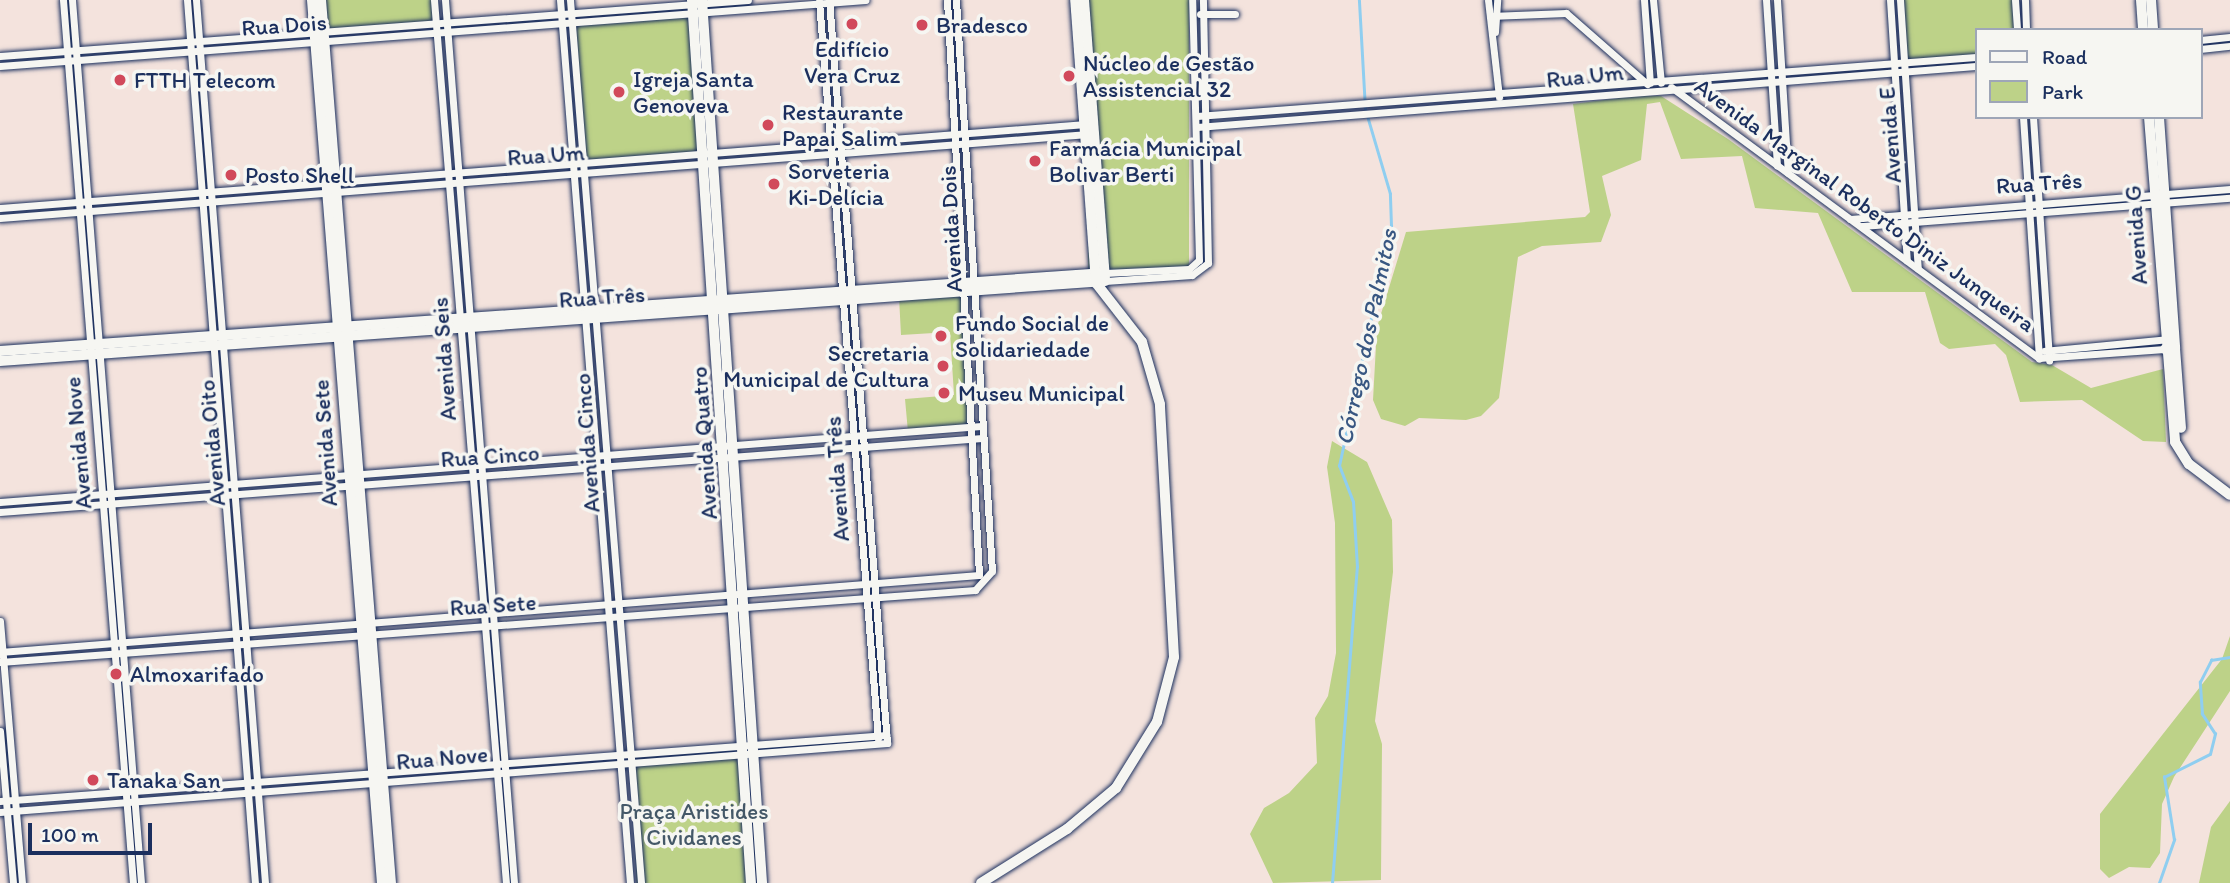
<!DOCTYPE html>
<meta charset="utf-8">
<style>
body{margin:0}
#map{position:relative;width:2230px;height:883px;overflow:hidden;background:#f4e3dd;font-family:Itim,sans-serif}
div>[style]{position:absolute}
.green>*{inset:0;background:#bdd288;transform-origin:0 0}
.stream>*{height:2.5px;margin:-1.25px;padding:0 1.25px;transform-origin:1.25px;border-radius:1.25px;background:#8fcef0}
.roads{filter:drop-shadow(0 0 2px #1b2f5e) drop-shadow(0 0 2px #1b2f5e)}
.street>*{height:7px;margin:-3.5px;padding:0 3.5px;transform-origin:3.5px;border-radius:3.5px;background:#f6f6f2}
.secondary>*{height:10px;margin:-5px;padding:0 5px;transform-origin:5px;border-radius:5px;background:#f6f6f2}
.dots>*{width:19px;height:19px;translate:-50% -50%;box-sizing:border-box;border:4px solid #f6f6f2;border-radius:50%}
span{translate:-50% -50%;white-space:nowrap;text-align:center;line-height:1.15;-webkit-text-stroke:7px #f6f6f2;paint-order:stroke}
.street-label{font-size:23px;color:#1b2f5e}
.poi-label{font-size:23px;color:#1b2f5e}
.left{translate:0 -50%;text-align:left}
.right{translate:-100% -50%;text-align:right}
.park-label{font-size:23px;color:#445868}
.water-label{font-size:24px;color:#385782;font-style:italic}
.legend{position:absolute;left:1975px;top:28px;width:228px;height:91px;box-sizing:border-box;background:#f6f6f2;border:2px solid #9ea6b7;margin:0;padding:9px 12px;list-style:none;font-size:21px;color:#1b2f5e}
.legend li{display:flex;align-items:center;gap:14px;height:35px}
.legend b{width:35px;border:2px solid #9ea6b7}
.scale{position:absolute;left:28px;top:823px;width:124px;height:32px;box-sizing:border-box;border:4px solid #1b2f5e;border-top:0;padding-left:9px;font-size:21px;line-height:24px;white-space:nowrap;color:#1b2f5e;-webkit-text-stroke:5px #f6f6f2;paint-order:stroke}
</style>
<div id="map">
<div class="green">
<i style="clip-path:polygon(321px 0,435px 0,437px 23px,324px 33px)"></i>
<i style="left:1088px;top:0;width:101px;height:273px"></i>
<i style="clip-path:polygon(1901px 0,2015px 0,2017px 30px,1976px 30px,1976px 57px,1905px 62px)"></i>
<i style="left:693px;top:14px;width:140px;height:121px;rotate:86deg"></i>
<i style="clip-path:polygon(1641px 95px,1661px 96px,1728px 139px,2032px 362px,2052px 365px,2091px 388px,2163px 369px,2166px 442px,2143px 441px,2082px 400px,2020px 402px,2006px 355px,1995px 344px,1949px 349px,1940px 343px,1925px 292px,1852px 292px,1818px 213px,1755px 208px,1742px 156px,1681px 159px,1660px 102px,1647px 104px,1641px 160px,1602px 176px,1611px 215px,1601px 242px,1542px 246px,1518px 257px,1499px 398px,1481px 416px,1466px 420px,1419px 418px,1405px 426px,1381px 419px,1373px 400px,1377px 327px,1406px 232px,1585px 217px,1590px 212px,1573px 104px)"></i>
<i style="clip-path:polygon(965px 291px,972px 426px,908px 432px,905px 399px,954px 395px,950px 332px,901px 335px,899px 297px)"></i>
<i style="clip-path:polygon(1332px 441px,1367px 462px,1392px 520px,1393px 572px,1375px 721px,1382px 744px,1381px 880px,1273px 883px,1250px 834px,1264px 808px,1289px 793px,1317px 763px,1315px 718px,1328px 696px,1336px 653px,1335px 523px,1327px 467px)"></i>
<i style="clip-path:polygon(2230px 636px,2230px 691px,2174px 777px,2162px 804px,2160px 853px,2150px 868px,2129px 867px,2109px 878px,2100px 869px,2100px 814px,2222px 659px)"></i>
<i style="left:747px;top:754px;width:129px;height:115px;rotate:88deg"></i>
<i style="clip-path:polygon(2230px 801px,2230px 883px,2199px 883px,2211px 827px)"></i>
</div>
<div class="stream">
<i style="left:1332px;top:883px;width:317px;rotate:-85.5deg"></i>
<i style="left:1357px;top:567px;width:65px;rotate:-93.5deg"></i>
<i style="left:1353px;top:502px;width:39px;rotate:-111deg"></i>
<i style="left:1339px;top:466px;width:246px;rotate:-77.8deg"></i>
<i style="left:1391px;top:226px;width:32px;rotate:-92deg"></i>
<i style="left:1390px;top:194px;width:89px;rotate:-106.4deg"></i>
<i style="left:1365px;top:109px;width:109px;rotate:-93.2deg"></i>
<i style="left:2159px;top:883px;width:46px;rotate:-70.8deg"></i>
<i style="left:2174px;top:840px;width:64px;rotate:-99deg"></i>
<i style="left:2164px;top:777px;width:51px;rotate:-26.6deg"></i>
<i style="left:2210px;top:754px;width:21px;rotate:-76deg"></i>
<i style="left:2215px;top:734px;width:24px;rotate:-123deg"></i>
<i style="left:2202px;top:714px;width:32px;rotate:-94deg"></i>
<i style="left:2200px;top:682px;width:25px;rotate:-63deg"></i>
<i style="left:2211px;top:660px;width:19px;rotate:-9deg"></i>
</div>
<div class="roads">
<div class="street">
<i style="left:63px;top:0;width:886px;rotate:85.47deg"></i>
<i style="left:72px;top:0;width:886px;rotate:85.53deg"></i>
<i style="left:187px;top:0;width:886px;rotate:85.6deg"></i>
<i style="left:196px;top:0;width:886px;rotate:85.53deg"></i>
<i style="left:434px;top:0;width:886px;rotate:85.34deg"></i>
<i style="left:445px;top:0;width:886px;rotate:85.53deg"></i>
<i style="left:560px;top:0;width:886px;rotate:85.47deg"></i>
<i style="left:570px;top:0;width:886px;rotate:85.4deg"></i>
<i style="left:947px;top:0;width:576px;rotate:86.81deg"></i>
<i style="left:1488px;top:0;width:98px;rotate:83.5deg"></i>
<i style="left:1644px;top:0;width:83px;rotate:85.9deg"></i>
<i style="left:1653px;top:0;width:83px;rotate:84.5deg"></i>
<i style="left:1766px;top:0;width:166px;rotate:86.2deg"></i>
<i style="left:1777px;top:0;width:173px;rotate:86.4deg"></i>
<i style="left:1890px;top:0;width:261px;rotate:86.3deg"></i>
<i style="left:1900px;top:0;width:269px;rotate:86.2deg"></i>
<i style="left:2015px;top:0;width:30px;rotate:86deg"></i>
<i style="left:2025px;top:0;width:30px;rotate:88deg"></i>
<i style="left:819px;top:1px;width:740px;rotate:85.43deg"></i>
<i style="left:1200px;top:14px;width:35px"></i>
<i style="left:1490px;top:16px;width:76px;rotate:-2.3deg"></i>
<i style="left:1566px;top:13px;width:108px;rotate:41.2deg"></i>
<i style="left:1495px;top:32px;width:32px;rotate:-86deg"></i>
<i style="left:2200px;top:40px;width:30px;rotate:-6deg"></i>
<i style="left:2200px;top:49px;width:30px;rotate:-6deg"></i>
<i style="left:0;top:56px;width:750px;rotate:-4.28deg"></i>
<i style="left:0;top:66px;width:868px;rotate:-4.36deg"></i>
<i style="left:1671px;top:87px;width:457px;rotate:36.4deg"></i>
<i style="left:2039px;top:358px;width:126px;rotate:-4.1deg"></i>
<i style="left:1197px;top:116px;width:781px;rotate:-4.33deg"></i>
<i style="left:2023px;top:117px;width:242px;rotate:86.2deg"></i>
<i style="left:2033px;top:117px;width:244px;rotate:86.2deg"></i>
<i style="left:1197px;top:127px;width:781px;rotate:-4.48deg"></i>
<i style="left:0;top:208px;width:1089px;rotate:-4.42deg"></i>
<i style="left:0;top:218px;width:1091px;rotate:-4.41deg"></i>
<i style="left:1850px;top:219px;width:381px;rotate:-4.5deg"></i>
<i style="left:1862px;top:226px;width:369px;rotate:-4.4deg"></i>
<i style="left:1105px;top:273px;width:84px;rotate:-2.7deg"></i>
<i style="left:1189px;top:269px;width:13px;rotate:-42deg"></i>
<i style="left:1199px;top:260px;width:260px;rotate:-91.5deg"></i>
<i style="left:1105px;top:281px;width:87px;rotate:-3.9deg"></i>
<i style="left:1192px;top:275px;width:20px;rotate:-37deg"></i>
<i style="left:1208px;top:263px;width:263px;rotate:-91.1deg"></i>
<i style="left:2044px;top:351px;width:125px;rotate:-5.5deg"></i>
<i style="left:0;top:502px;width:984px;rotate:-4.43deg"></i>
<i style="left:0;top:512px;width:985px;rotate:-4.31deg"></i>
<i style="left:0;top:621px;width:263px;rotate:85.2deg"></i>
<i style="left:0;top:652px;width:982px;rotate:-4.5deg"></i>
<i style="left:0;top:662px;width:978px;rotate:-4.22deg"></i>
<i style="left:975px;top:590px;width:25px;rotate:-48deg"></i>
<i style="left:992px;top:571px;width:572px;rotate:-93.61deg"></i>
<i style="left:0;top:731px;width:153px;rotate:85.1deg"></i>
<i style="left:0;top:801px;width:889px;rotate:-4.26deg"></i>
<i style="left:0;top:812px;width:890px;rotate:-4.45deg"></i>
<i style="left:887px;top:743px;width:745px;rotate:-94.46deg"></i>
</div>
<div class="secondary">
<i style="left:312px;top:0;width:886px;rotate:85.47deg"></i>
<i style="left:321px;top:0;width:886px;rotate:85.47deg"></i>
<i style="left:692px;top:0;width:885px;rotate:86.18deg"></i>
<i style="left:702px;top:0;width:885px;rotate:86.11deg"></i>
<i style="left:1084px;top:0;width:279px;rotate:85.7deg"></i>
<i style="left:2141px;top:0;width:30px;rotate:86deg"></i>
<i style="left:2151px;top:0;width:30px;rotate:86deg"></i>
<i style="left:2149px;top:117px;width:326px;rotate:85.4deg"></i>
<i style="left:2175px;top:442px;width:26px;rotate:58deg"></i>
<i style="left:2189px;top:464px;width:51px;rotate:37.1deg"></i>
<i style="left:2159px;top:117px;width:232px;rotate:86deg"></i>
<i style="left:2175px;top:348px;width:10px;rotate:174deg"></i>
<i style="left:2175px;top:348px;width:80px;rotate:85.7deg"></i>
<i style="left:0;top:351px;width:1108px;rotate:-4.04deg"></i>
<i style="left:0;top:361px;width:1108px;rotate:-4.14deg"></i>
<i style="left:981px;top:883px;width:102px;rotate:-32.1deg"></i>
<i style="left:1067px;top:829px;width:64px;rotate:-39.9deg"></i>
<i style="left:1116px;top:788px;width:78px;rotate:-58.2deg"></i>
<i style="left:1157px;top:722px;width:67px;rotate:-75.3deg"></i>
<i style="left:1174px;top:657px;width:253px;rotate:-93.2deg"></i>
<i style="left:1160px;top:404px;width:65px;rotate:-106.2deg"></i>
<i style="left:1142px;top:342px;width:75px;rotate:-127.9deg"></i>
<i style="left:1096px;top:283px;width:284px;rotate:-94.2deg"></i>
</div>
</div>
<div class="dots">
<i style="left:852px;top:24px;background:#d1495b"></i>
<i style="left:922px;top:25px;background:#d1495b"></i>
<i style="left:1069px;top:76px;background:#d1495b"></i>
<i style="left:120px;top:80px;background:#d1495b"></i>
<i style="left:619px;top:92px;background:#d1495b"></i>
<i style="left:768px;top:125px;background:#d1495b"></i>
<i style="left:1035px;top:161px;background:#d1495b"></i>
<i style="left:231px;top:175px;background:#d1495b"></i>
<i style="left:774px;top:184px;background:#d1495b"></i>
<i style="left:941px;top:336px;background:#d1495b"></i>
<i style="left:943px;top:366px;background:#d1495b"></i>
<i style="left:944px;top:393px;background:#d1495b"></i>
<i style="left:116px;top:674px;background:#d1495b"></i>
<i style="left:93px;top:780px;background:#d1495b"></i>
</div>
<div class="street-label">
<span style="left:284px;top:25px;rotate:-4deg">Rua Dois</span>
<span style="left:1585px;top:76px;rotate:-6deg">Rua Um</span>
<span style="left:1890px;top:135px;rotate:-94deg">Avenida E</span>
<span style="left:546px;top:155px;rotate:-4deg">Rua Um</span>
<span style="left:2039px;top:183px;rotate:-4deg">Rua Três</span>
<span style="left:1865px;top:205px;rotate:36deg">Avenida Marginal Roberto Diniz Junqueira</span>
<span style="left:951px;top:229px;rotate:-93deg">Avenida Dois</span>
<span style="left:2136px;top:235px;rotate:-94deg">Avenida G</span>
<span style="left:602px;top:297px;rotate:-4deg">Rua Três</span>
<span style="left:444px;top:359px;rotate:-94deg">Avenida Seis</span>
<span style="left:78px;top:443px;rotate:-95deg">Avenida Nove</span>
<span style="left:212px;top:443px;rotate:-95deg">Avenida Oito</span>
<span style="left:325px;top:443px;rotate:-94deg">Avenida Sete</span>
<span style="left:587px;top:443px;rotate:-94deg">Avenida Cinco</span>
<span style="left:704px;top:443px;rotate:-94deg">Avenida Quatro</span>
<span style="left:490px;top:456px;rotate:-4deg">Rua Cinco</span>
<span style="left:837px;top:479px;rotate:-94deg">Avenida Três</span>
<span style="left:493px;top:605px;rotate:-4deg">Rua Sete</span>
<span style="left:442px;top:758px;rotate:-5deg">Rua Nove</span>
</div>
<div class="poi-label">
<span class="left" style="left:936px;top:25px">Bradesco</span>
<span style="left:852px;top:62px">Edifício<br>Vera Cruz</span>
<span class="left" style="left:1083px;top:76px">Núcleo de Gestão<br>Assistencial 32</span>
<span class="left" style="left:633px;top:92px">Igreja Santa<br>Genoveva</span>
<span class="left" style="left:134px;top:80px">FTTH Telecom</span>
<span class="left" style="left:782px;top:125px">Restaurante<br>Papai Salim</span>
<span class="left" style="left:1049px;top:161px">Farmácia Municipal<br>Bolivar Berti</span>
<span class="left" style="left:788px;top:184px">Sorveteria<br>Ki-Delícia</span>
<span class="left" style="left:245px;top:175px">Posto Shell</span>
<span class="left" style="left:955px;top:336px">Fundo Social de<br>Solidariedade</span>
<span class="right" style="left:929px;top:366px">Secretaria<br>Municipal de Cultura</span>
<span class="left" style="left:958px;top:393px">Museu Municipal</span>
<span class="left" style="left:130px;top:674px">Almoxarifado</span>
<span class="left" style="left:107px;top:780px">Tanaka San</span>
</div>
<div class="park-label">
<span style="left:694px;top:824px">Praça Aristides<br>Cividanes</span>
</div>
<div class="water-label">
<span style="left:1366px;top:337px;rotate:-78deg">Córrego dos Palmitos</span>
</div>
<ul class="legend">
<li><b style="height:9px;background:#f6f6f2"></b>Road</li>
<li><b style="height:19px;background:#bdd288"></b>Park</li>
</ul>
<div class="scale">100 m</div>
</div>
